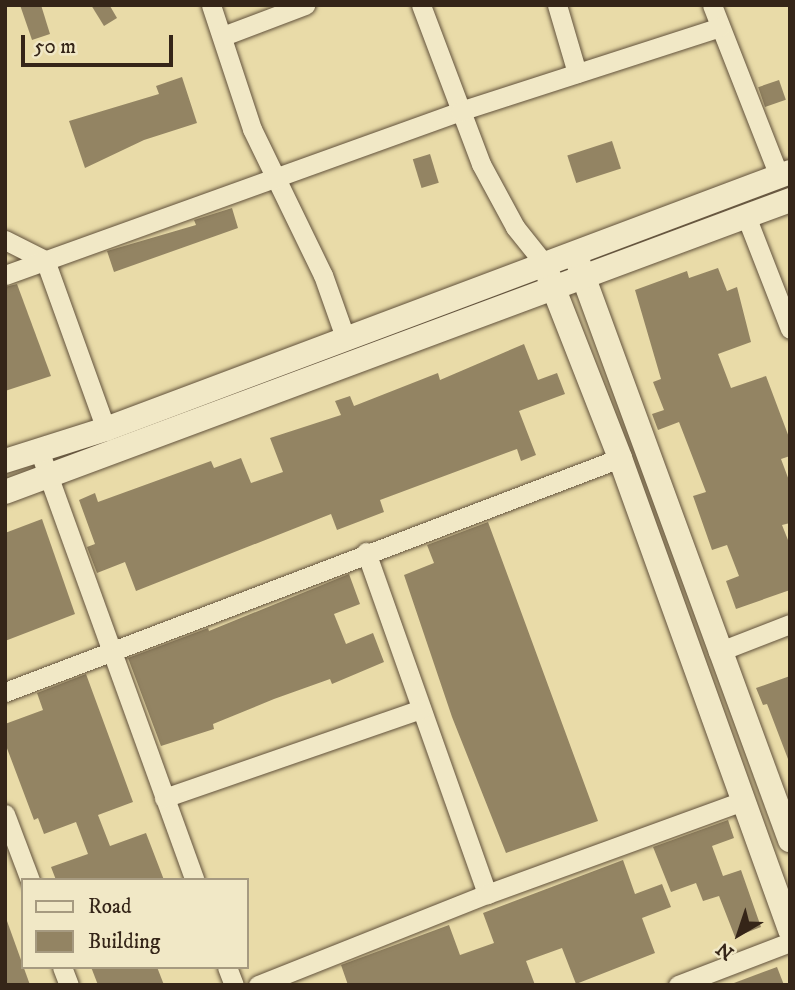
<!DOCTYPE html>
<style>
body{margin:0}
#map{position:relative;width:795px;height:990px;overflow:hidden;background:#e9dba8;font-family:"IM FELL DW Pica",serif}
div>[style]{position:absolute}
.building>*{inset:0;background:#938463;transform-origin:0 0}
.roads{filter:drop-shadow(0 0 2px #62523c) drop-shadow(0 0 2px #62523c)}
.minor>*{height:19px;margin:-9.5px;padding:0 9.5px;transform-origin:9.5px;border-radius:9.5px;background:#f1e8c6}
.tertiary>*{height:24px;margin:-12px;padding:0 12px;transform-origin:12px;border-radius:12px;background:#f1e8c6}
span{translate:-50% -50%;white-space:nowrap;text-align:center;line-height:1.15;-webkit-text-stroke:5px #f1e8c6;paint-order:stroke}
.frame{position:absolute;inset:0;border:7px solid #352518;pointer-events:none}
.legend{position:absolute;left:21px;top:878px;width:228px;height:91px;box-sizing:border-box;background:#f1e8c6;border:2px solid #a69a80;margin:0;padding:9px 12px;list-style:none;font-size:21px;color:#352518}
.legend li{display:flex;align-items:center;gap:14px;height:35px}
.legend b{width:35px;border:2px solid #a69a80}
.north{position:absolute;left:704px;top:899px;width:70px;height:70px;-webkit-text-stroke:5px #f1e8c6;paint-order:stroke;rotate:219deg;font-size:19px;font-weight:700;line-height:28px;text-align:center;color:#352518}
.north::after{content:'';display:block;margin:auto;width:24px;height:32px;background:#352518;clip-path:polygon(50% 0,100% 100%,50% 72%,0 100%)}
.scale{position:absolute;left:21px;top:35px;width:152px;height:32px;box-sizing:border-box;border:4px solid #352518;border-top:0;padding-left:9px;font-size:21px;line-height:24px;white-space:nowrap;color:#352518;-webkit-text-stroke:5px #f1e8c6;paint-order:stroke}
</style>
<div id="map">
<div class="building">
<i style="clip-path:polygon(20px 5px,41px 5px,50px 34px,32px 40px)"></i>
<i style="clip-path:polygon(91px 5px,110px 6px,117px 18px,104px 26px)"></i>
<i style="clip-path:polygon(182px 77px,197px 123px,144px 140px,85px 168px,69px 121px,159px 94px,156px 86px)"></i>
<i style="left:779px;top:80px;width:21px;height:22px;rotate:71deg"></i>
<i style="left:612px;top:141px;width:29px;height:47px;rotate:72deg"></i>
<i style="left:430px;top:154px;width:30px;height:18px;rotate:73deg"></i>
<i style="clip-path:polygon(232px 208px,238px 228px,114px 272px,107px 251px,196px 225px,194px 220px)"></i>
<i style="clip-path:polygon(718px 268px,727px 291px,737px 287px,751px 342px,718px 354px,731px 388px,766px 376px,790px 440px,790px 456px,781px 459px,790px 483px,790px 523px,782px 525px,790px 545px,790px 590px,736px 609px,726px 581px,739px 576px,727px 545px,712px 550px,693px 496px,706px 492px,679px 422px,658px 430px,652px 414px,664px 410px,653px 382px,661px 379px,635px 290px,687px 271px,689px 278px)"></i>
<i style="clip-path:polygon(17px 284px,51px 376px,5px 391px,5px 287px)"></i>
<i style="clip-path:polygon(524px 344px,538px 380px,557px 373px,565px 394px,519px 411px,536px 455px,521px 461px,517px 449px,380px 500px,384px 512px,337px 530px,331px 514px,136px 591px,125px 562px,97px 573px,87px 547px,95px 544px,79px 500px,95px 493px,98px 502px,211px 461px,214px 468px,241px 458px,251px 483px,283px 472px,270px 438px,341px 415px,335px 401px,350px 396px,354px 406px,438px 373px,440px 380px)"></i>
<i style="clip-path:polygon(42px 519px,75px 614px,5px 641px,5px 533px)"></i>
<i style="clip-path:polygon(488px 522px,598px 821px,506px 853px,452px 717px,404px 575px,434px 563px,427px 545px)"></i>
<i style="clip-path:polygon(349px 574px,360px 604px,334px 614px,346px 644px,373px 633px,384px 662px,332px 684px,330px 679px,274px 699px,213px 724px,214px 729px,161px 746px,128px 658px,208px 628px,209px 631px)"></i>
<i style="clip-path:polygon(86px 674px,133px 802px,98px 815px,110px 846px,146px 833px,164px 880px,56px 880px,51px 867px,88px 854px,76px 822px,44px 834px,38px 818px,34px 820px,5px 743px,5px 724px,43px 710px,37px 693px)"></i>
<i style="clip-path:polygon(790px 676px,790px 759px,788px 759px,767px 704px,763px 705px,756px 688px)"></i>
<i style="clip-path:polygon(728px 820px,734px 838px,712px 846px,723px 876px,741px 870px,761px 927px,735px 937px,719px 896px,703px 901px,696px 883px,671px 892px,653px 847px)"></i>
<i style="clip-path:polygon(623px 860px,635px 894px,662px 884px,671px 907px,642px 918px,655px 953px,576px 984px,562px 948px,526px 961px,535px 985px,348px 985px,341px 965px,449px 925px,460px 955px,494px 943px,483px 913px)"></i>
<i style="clip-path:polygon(5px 921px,7px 921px,30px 985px,5px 985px)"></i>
<i style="clip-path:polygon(91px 967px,157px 967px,164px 985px,98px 985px)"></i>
<i style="clip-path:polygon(777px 967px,784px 985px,734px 985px,734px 983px)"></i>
</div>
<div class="roads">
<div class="minor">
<i style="left:211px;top:5px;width:131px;rotate:71.7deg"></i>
<i style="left:252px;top:129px;width:162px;rotate:64.1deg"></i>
<i style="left:323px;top:275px;width:69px;rotate:70.5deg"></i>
<i style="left:421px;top:5px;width:170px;rotate:69.3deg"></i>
<i style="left:481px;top:164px;width:72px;rotate:61.6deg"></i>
<i style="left:515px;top:227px;width:45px;rotate:51.3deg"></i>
<i style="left:557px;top:5px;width:71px;rotate:73.6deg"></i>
<i style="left:712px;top:5px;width:184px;rotate:68.6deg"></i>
<i style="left:223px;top:36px;width:88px;rotate:-20.7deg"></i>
<i style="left:746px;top:216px;width:121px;rotate:68.7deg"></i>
<i style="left:5px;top:240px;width:45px;rotate:26.6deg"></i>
<i style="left:45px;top:260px;width:180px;rotate:70.2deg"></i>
<i style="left:5px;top:275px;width:484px;rotate:-19.8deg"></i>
<i style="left:460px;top:111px;width:273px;rotate:-17.9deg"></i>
<i style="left:39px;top:450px;width:457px;rotate:70.1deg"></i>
<i style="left:366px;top:552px;width:363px;rotate:70.5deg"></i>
<i style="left:718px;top:652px;width:77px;rotate:-21.3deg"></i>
<i style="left:5px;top:692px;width:658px;rotate:-20.83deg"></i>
<i style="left:164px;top:798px;width:272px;rotate:-19.1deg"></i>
<i style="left:5px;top:814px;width:71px;rotate:69.3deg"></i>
<i style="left:62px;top:967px;width:19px;rotate:69deg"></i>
<i style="left:227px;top:967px;width:19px;rotate:69deg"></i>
<i style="left:258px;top:985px;width:246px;rotate:-21.7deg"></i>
<i style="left:487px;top:894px;width:272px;rotate:-20deg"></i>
<i style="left:678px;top:985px;width:120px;rotate:-21deg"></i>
</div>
<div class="tertiary">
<i style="left:578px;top:262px;width:616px;rotate:69.86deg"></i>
<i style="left:548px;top:274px;width:198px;rotate:68.6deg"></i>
<i style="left:620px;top:458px;width:502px;rotate:70.19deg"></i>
<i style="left:5px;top:461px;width:106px;rotate:-17.6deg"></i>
<i style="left:106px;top:429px;width:731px;rotate:-20.59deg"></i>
<i style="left:5px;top:492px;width:838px;rotate:-20.4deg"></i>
</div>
</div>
<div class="frame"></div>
<ul class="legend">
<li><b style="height:9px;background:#f1e8c6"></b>Road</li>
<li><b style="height:19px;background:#938463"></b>Building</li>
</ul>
<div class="north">N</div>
<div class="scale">50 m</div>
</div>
